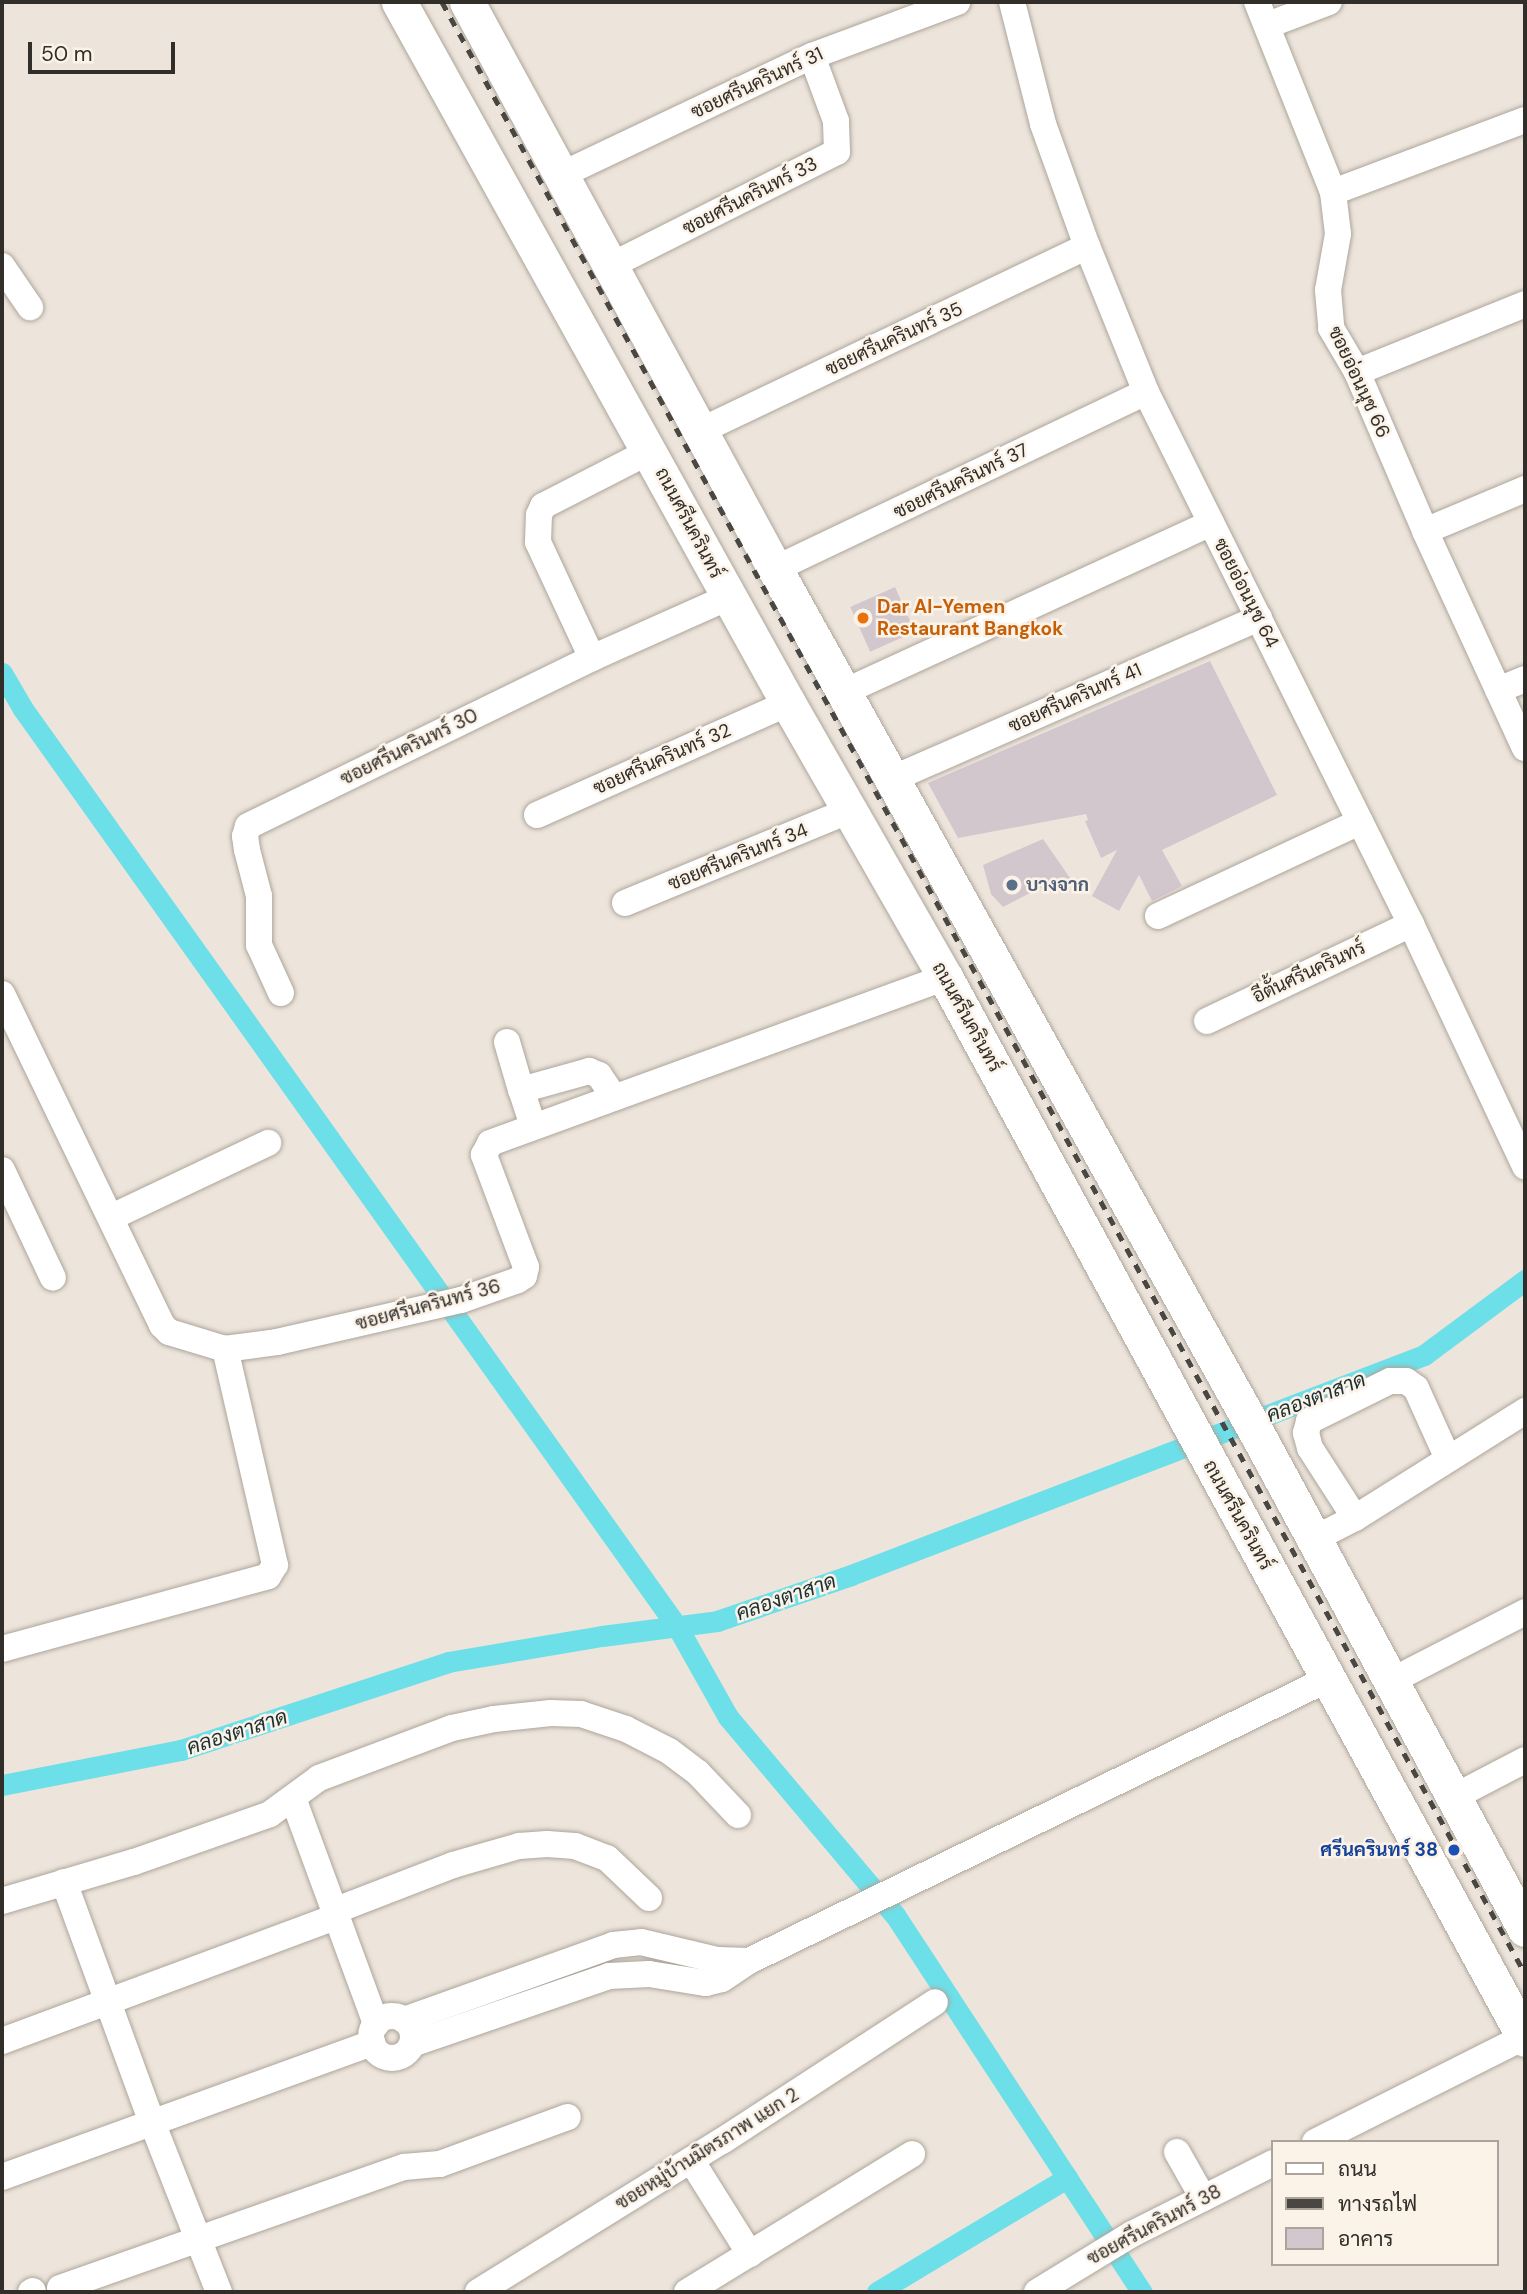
<!DOCTYPE html>
<meta charset="utf-8">
<style>
body{margin:0}
#map{position:relative;width:1527px;height:2294px;overflow:hidden;background:#ede5db;font-family:"DM Sans",Sarabun,sans-serif}
div>[style]{position:absolute}
.canal>*{height:21px;margin:-10.5px;padding:0 10.5px;transform-origin:10.5px;border-radius:10.5px;background:#6ddfe8}
.building>*{inset:0;background:#d3c7ce;transform-origin:0 0}
.roads{filter:drop-shadow(0 0 2px #ada59b) drop-shadow(0 0 2px #ada59b)}
.minor>*{height:26px;margin:-13px;padding:0 13px;transform-origin:13px;border-radius:13px;background:#fff}
.minor>.ring{margin:-13px;padding:0;box-sizing:content-box;background:none;border:26px solid #fff;border-radius:50%}
.major>*{height:35px;margin:-17.5px;padding:0 17.5px;transform-origin:17.5px;border-radius:17.5px;background:#fff}
.rail>*{height:5px;margin-top:-2.5px;transform-origin:0;background:repeating-linear-gradient(90deg,#4a4742 0 9px,transparent 0 18px)}
.dots>*{width:19px;height:19px;translate:-50% -50%;box-sizing:border-box;border:4px solid #fbf2e8;border-radius:50%}
span{translate:-50% -50%;white-space:nowrap;text-align:center;line-height:1.15;-webkit-text-stroke:5px #fbf2e8;paint-order:stroke}
.street-label{font-size:19px;color:#312e2a}
.food-label{font-size:19px;color:#c56008;font-weight:700}
.left{translate:0 -50%;text-align:left}
.service-label{font-size:19px;color:#4e5e75;font-weight:700}
.transit-label{font-size:19px;color:#164399;font-weight:700}
.right{translate:-100% -50%;text-align:right}
.water-label{font-size:21px;color:#1c3133;font-style:italic}
.frame{position:absolute;inset:0;border:4px solid #312e2a;pointer-events:none}
.legend{position:absolute;left:1271px;top:2140px;width:228px;height:126px;box-sizing:border-box;background:#fbf2e8;border:2px solid #aaa49c;margin:0;padding:9px 12px;list-style:none;font-size:21px;color:#312e2a}
.legend li{display:flex;align-items:center;gap:14px;height:35px}
.legend b{width:35px;border:2px solid #aaa49c}
.scale{position:absolute;left:28px;top:42px;width:147px;height:32px;box-sizing:border-box;border:4px solid #312e2a;border-top:0;padding-left:9px;font-size:21px;line-height:24px;white-space:nowrap;color:#312e2a;-webkit-text-stroke:5px #fbf2e8;paint-order:stroke}
</style>
<div id="map">
<div class="canal">
<i style="left:2px;top:673px;width:42px;rotate:59.7deg"></i>
<i style="left:23px;top:709px;width:1129px;rotate:54.52deg"></i>
<i style="left:678px;top:1628px;width:102px;rotate:60.7deg"></i>
<i style="left:728px;top:1717px;width:259px;rotate:49.9deg"></i>
<i style="left:895px;top:1915px;width:451px;rotate:56.8deg"></i>
<i style="left:2px;top:1785px;width:182px;rotate:-11.1deg"></i>
<i style="left:181px;top:1750px;width:281px;rotate:-18.2deg"></i>
<i style="left:448px;top:1662px;width:156px;rotate:-9.6deg"></i>
<i style="left:602px;top:1636px;width:116px;rotate:-7.4deg"></i>
<i style="left:717px;top:1621px;width:142px;rotate:-18.9deg"></i>
<i style="left:851px;top:1575px;width:614px;rotate:-21deg"></i>
<i style="left:1424px;top:1355px;width:126px;rotate:-36.6deg"></i>
<i style="left:877px;top:2292px;width:222px;rotate:-31deg"></i>
</div>
<div class="building">
<i style="left:895px;top:587px;width:49px;height:49px;rotate:66deg"></i>
<i style="clip-path:polygon(1210px 661px,1277px 795px,1162px 850px,1182px 886px,1152px 901px,1139px 875px,1119px 911px,1092px 896px,1117px 850px,1101px 858px,1085px 821px,1088px 820px,1086px 814px,958px 838px,928px 783px)"></i>
<i style="clip-path:polygon(1043px 839px,1077px 888px,1059px 878px,1003px 907px,991px 894px,983px 865px)"></i>
</div>
<div class="roads">
<div class="minor">
<i style="left:1012px;top:2px;width:126px;rotate:75.7deg"></i>
<i style="left:1043px;top:124px;width:130px;rotate:70.2deg"></i>
<i style="left:1087px;top:246px;width:157px;rotate:68deg"></i>
<i style="left:1146px;top:392px;width:594px;rotate:63.52deg"></i>
<i style="left:1411px;top:924px;width:268px;rotate:64.8deg"></i>
<i style="left:1257px;top:2px;width:205px;rotate:68.2deg"></i>
<i style="left:1333px;top:192px;width:42px;rotate:83.2deg"></i>
<i style="left:1338px;top:234px;width:57px;rotate:100.1deg"></i>
<i style="left:1328px;top:290px;width:38px;rotate:85deg"></i>
<i style="left:1331px;top:328px;width:51px;rotate:59.4deg"></i>
<i style="left:1357px;top:372px;width:173px;rotate:66.8deg"></i>
<i style="left:1425px;top:531px;width:239px;rotate:65.3deg"></i>
<i style="left:1268px;top:25px;width:65px;rotate:-20.7deg"></i>
<i style="left:561px;top:175px;width:278px;rotate:-25.4deg"></i>
<i style="left:812px;top:56px;width:155px;rotate:-20.4deg"></i>
<i style="left:1333px;top:192px;width:205px;rotate:-20.6deg"></i>
<i style="left:2px;top:266px;width:50px;rotate:55.7deg"></i>
<i style="left:610px;top:266px;width:254px;rotate:-26.7deg"></i>
<i style="left:837px;top:152px;width:31px;rotate:-92deg"></i>
<i style="left:836px;top:121px;width:69px;rotate:-110.3deg"></i>
<i style="left:1357px;top:372px;width:181px;rotate:-22deg"></i>
<i style="left:700px;top:431px;width:429px;rotate:-25.5deg"></i>
<i style="left:1425px;top:531px;width:108px;rotate:-22.8deg"></i>
<i style="left:775px;top:569px;width:411px;rotate:-25.5deg"></i>
<i style="left:592px;top:658px;width:128px;rotate:-115deg"></i>
<i style="left:538px;top:542px;width:27px;rotate:-88deg"></i>
<i style="left:539px;top:515px;width:10px;rotate:-66deg"></i>
<i style="left:543px;top:506px;width:120px;rotate:-27.2deg"></i>
<i style="left:1498px;top:690px;width:29px;rotate:-22deg"></i>
<i style="left:846px;top:691px;width:402px;rotate:-24.7deg"></i>
<i style="left:892px;top:779px;width:401px;rotate:-23.7deg"></i>
<i style="left:537px;top:815px;width:275px;rotate:-24deg"></i>
<i style="left:625px;top:903px;width:244px;rotate:-22.4deg"></i>
<i style="left:1158px;top:916px;width:223px;rotate:-25deg"></i>
<i style="left:281px;top:993px;width:53px;rotate:-114.6deg"></i>
<i style="left:259px;top:945px;width:49px;rotate:-90deg"></i>
<i style="left:259px;top:896px;width:48px;rotate:-104.6deg"></i>
<i style="left:247px;top:850px;width:14px;rotate:-98deg"></i>
<i style="left:245px;top:836px;width:10px;rotate:-73deg"></i>
<i style="left:248px;top:826px;width:383px;rotate:-26deg"></i>
<i style="left:592px;top:658px;width:150px;rotate:-24deg"></i>
<i style="left:2px;top:994px;width:368px;rotate:64.2deg"></i>
<i style="left:162px;top:1325px;width:10px;rotate:45deg"></i>
<i style="left:169px;top:1332px;width:59px;rotate:16.9deg"></i>
<i style="left:225px;top:1349px;width:52px;rotate:-7.7deg"></i>
<i style="left:277px;top:1342px;width:189px;rotate:-12.9deg"></i>
<i style="left:461px;top:1300px;width:60px;rotate:-19.3deg"></i>
<i style="left:518px;top:1280px;width:7px;rotate:-34deg"></i>
<i style="left:524px;top:1276px;width:9px;rotate:-77deg"></i>
<i style="left:526px;top:1267px;width:120px;rotate:-110.6deg"></i>
<i style="left:484px;top:1155px;width:13px;rotate:-63deg"></i>
<i style="left:490px;top:1143px;width:484px;rotate:-20deg"></i>
<i style="left:1207px;top:1021px;width:226px;rotate:-25.4deg"></i>
<i style="left:507px;top:1042px;width:50px;rotate:73.7deg"></i>
<i style="left:533px;top:1126px;width:38px;rotate:-108deg"></i>
<i style="left:521px;top:1090px;width:71px;rotate:-15.6deg"></i>
<i style="left:589px;top:1071px;width:11px;rotate:22deg"></i>
<i style="left:599px;top:1075px;width:27px;rotate:56deg"></i>
<i style="left:2px;top:1170px;width:119px;rotate:64.7deg"></i>
<i style="left:112px;top:1217px;width:173px;rotate:-25.4deg"></i>
<i style="left:1355px;top:1518px;width:83px;rotate:-122.7deg"></i>
<i style="left:1310px;top:1448px;width:16px;rotate:-105deg"></i>
<i style="left:1306px;top:1433px;width:12px;rotate:-76deg"></i>
<i style="left:1309px;top:1421px;width:90px;rotate:-26.3deg"></i>
<i style="left:1390px;top:1381px;width:16px"></i>
<i style="left:1406px;top:1381px;width:12px;rotate:35deg"></i>
<i style="left:1416px;top:1388px;width:78px;rotate:65.7deg"></i>
<i style="left:1314px;top:1539px;width:46px;rotate:-27.1deg"></i>
<i style="left:1355px;top:1518px;width:201px;rotate:-32.2deg"></i>
<i style="left:2px;top:1649px;width:276px;rotate:-15.3deg"></i>
<i style="left:268px;top:1576px;width:13px;rotate:-58deg"></i>
<i style="left:275px;top:1565px;width:222px;rotate:-103deg"></i>
<i style="left:1391px;top:1681px;width:151px;rotate:-27.2deg"></i>
<i style="left:1454px;top:1797px;width:80px;rotate:-27.5deg"></i>
<i style="left:293px;top:1798px;width:241px;rotate:69.8deg"></i>
<i style="left:64px;top:1882px;width:256px;rotate:69.9deg"></i>
<i style="left:152px;top:2122px;width:183px;rotate:68.5deg"></i>
<i style="left:2px;top:1901px;width:138px;rotate:-16.5deg"></i>
<i style="left:134px;top:1862px;width:144px;rotate:-19.4deg"></i>
<i style="left:270px;top:1814px;width:61px;rotate:-36.3deg"></i>
<i style="left:319px;top:1778px;width:142px;rotate:-20.6deg"></i>
<i style="left:452px;top:1728px;width:43px;rotate:-12.1deg"></i>
<i style="left:494px;top:1719px;width:57px;rotate:-6deg"></i>
<i style="left:551px;top:1713px;width:30px;rotate:2deg"></i>
<i style="left:581px;top:1714px;width:47px;rotate:18.4deg"></i>
<i style="left:626px;top:1729px;width:48px;rotate:27.1deg"></i>
<i style="left:669px;top:1751px;width:36px;rotate:37deg"></i>
<i style="left:698px;top:1773px;width:58px;rotate:46.4deg"></i>
<i style="left:334px;top:1911px;width:128px;rotate:-21.1deg"></i>
<i style="left:453px;top:1865px;width:69px;rotate:-16.1deg"></i>
<i style="left:519px;top:1846px;width:28px;rotate:-4deg"></i>
<i style="left:547px;top:1844px;width:28px;rotate:4deg"></i>
<i style="left:575px;top:1846px;width:34px;rotate:21deg"></i>
<i style="left:607px;top:1858px;width:58px;rotate:43.6deg"></i>
<i class="ring" style="left:371px;top:2016px;width:16px;height:16px"></i>
<i style="left:404px;top:2020px;width:222px;rotate:-19.7deg"></i>
<i style="left:613px;top:1945px;width:28px;rotate:-6deg"></i>
<i style="left:641px;top:1942px;width:79px;rotate:13.2deg"></i>
<i style="left:718px;top:1960px;width:31px;rotate:2deg"></i>
<i style="left:2px;top:2041px;width:356px;rotate:-20.4deg"></i>
<i style="left:412px;top:2044px;width:208px;rotate:-19deg"></i>
<i style="left:609px;top:1976px;width:40px;rotate:-2.9deg"></i>
<i style="left:649px;top:1974px;width:58px;rotate:9deg"></i>
<i style="left:706px;top:1983px;width:16px;rotate:-14deg"></i>
<i style="left:722px;top:1979px;width:32px;rotate:-34deg"></i>
<i style="left:749px;top:1961px;width:644px;rotate:-25.97deg"></i>
<i style="left:1315px;top:2142px;width:234px;rotate:-26.7deg"></i>
<i style="left:1177px;top:2152px;width:53px;rotate:60.5deg"></i>
<i style="left:691px;top:2160px;width:111px;rotate:57.9deg"></i>
<i style="left:2px;top:2177px;width:394px;rotate:-19.9deg"></i>
<i style="left:60px;top:2288px;width:365px;rotate:-19.4deg"></i>
<i style="left:404px;top:2167px;width:36px;rotate:-5deg"></i>
<i style="left:440px;top:2164px;width:136px;rotate:-20.2deg"></i>
<i style="left:31px;top:2292px;width:2px;rotate:-27deg"></i>
<i style="left:478px;top:2292px;width:287px;rotate:-31.8deg"></i>
<i style="left:722px;top:2141px;width:254px;rotate:-33.1deg"></i>
<i style="left:687px;top:2292px;width:264px;rotate:-31.5deg"></i>
<i style="left:1037px;top:2292px;width:111px;rotate:-31.4deg"></i>
<i style="left:1132px;top:2234px;width:158px;rotate:-26.7deg"></i>
</div>
<div class="major">
<i style="left:399px;top:2px;width:802px;rotate:60.97deg"></i>
<i style="left:788px;top:703px;width:316px;rotate:60.2deg"></i>
<i style="left:945px;top:977px;width:1210px;rotate:61.36deg"></i>
<i style="left:467px;top:2px;width:645px;rotate:61.49deg"></i>
<i style="left:775px;top:569px;width:998px;rotate:60.87deg"></i>
<i style="left:1261px;top:1441px;width:555px;rotate:61.59deg"></i>
</div>
</div>
<div class="rail">
<i style="left:442px;top:2px;width:2250px;rotate:61.22deg"></i>
</div>
<div class="dots">
<i style="left:863px;top:618px;background:#e8710a"></i>
<i style="left:1012px;top:885px;background:#5c6f8a"></i>
<i style="left:1454px;top:1850px;background:#1a4fb4"></i>
</div>
<div class="street-label">
<span style="left:757px;top:83px;rotate:-25deg">ซอยศรีนครินทร์ 31</span>
<span style="left:750px;top:196px;rotate:-27deg">ซอยศรีนครินทร์ 33</span>
<span style="left:894px;top:339px;rotate:-25deg">ซอยศรีนครินทร์ 35</span>
<span style="left:1359px;top:382px;rotate:65deg">ซอยอ่อนนุช 66</span>
<span style="left:961px;top:481px;rotate:-26deg">ซอยศรีนครินทร์ 37</span>
<span style="left:689px;top:523px;rotate:62deg">ถนนศรีนครินทร์</span>
<span style="left:1246px;top:593px;rotate:63deg">ซอยอ่อนนุช 64</span>
<span style="left:1075px;top:698px;rotate:-24deg">ซอยศรีนครินทร์ 41</span>
<span style="left:409px;top:747px;rotate:-26deg">ซอยศรีนครินทร์ 30</span>
<span style="left:662px;top:759px;rotate:-24deg">ซอยศรีนครินทร์ 32</span>
<span style="left:738px;top:857px;rotate:-22deg">ซอยศรีนครินทร์ 34</span>
<span style="left:1309px;top:972px;rotate:-25deg">อีตั้นศรีนครินทร์</span>
<span style="left:967px;top:1017px;rotate:61deg">ถนนศรีนครินทร์</span>
<span style="left:428px;top:1305px;rotate:-15deg">ซอยศรีนครินทร์ 36</span>
<span style="left:1238px;top:1515px;rotate:61deg">ถนนศรีนครินทร์</span>
<span style="left:707px;top:2149px;rotate:-32deg">ซอยหมู่บ้านมิตรภาพ แยก 2</span>
<span style="left:1154px;top:2225px;rotate:-28deg">ซอยศรีนครินทร์ 38</span>
</div>
<div class="food-label">
<span class="left" style="left:877px;top:618px">Dar Al-Yemen<br>Restaurant Bangkok</span>
</div>
<div class="service-label">
<span class="left" style="left:1026px;top:885px">บางจาก</span>
</div>
<div class="transit-label">
<span class="right" style="left:1438px;top:1850px">ศรีนครินทร์ 38</span>
</div>
<div class="water-label">
<span style="left:1316px;top:1397px;rotate:-21deg">คลองตาสาด</span>
<span style="left:786px;top:1597px;rotate:-19deg">คลองตาสาด</span>
<span style="left:237px;top:1732px;rotate:-18deg">คลองตาสาด</span>
</div>
<div class="frame"></div>
<ul class="legend">
<li><b style="height:9px;background:#fff"></b>ถนน</li>
<li><b style="height:9px;background:#4a4742"></b>ทางรถไฟ</li>
<li><b style="height:19px;background:#d3c7ce"></b>อาคาร</li>
</ul>
<div class="scale">50 m</div>
</div>
